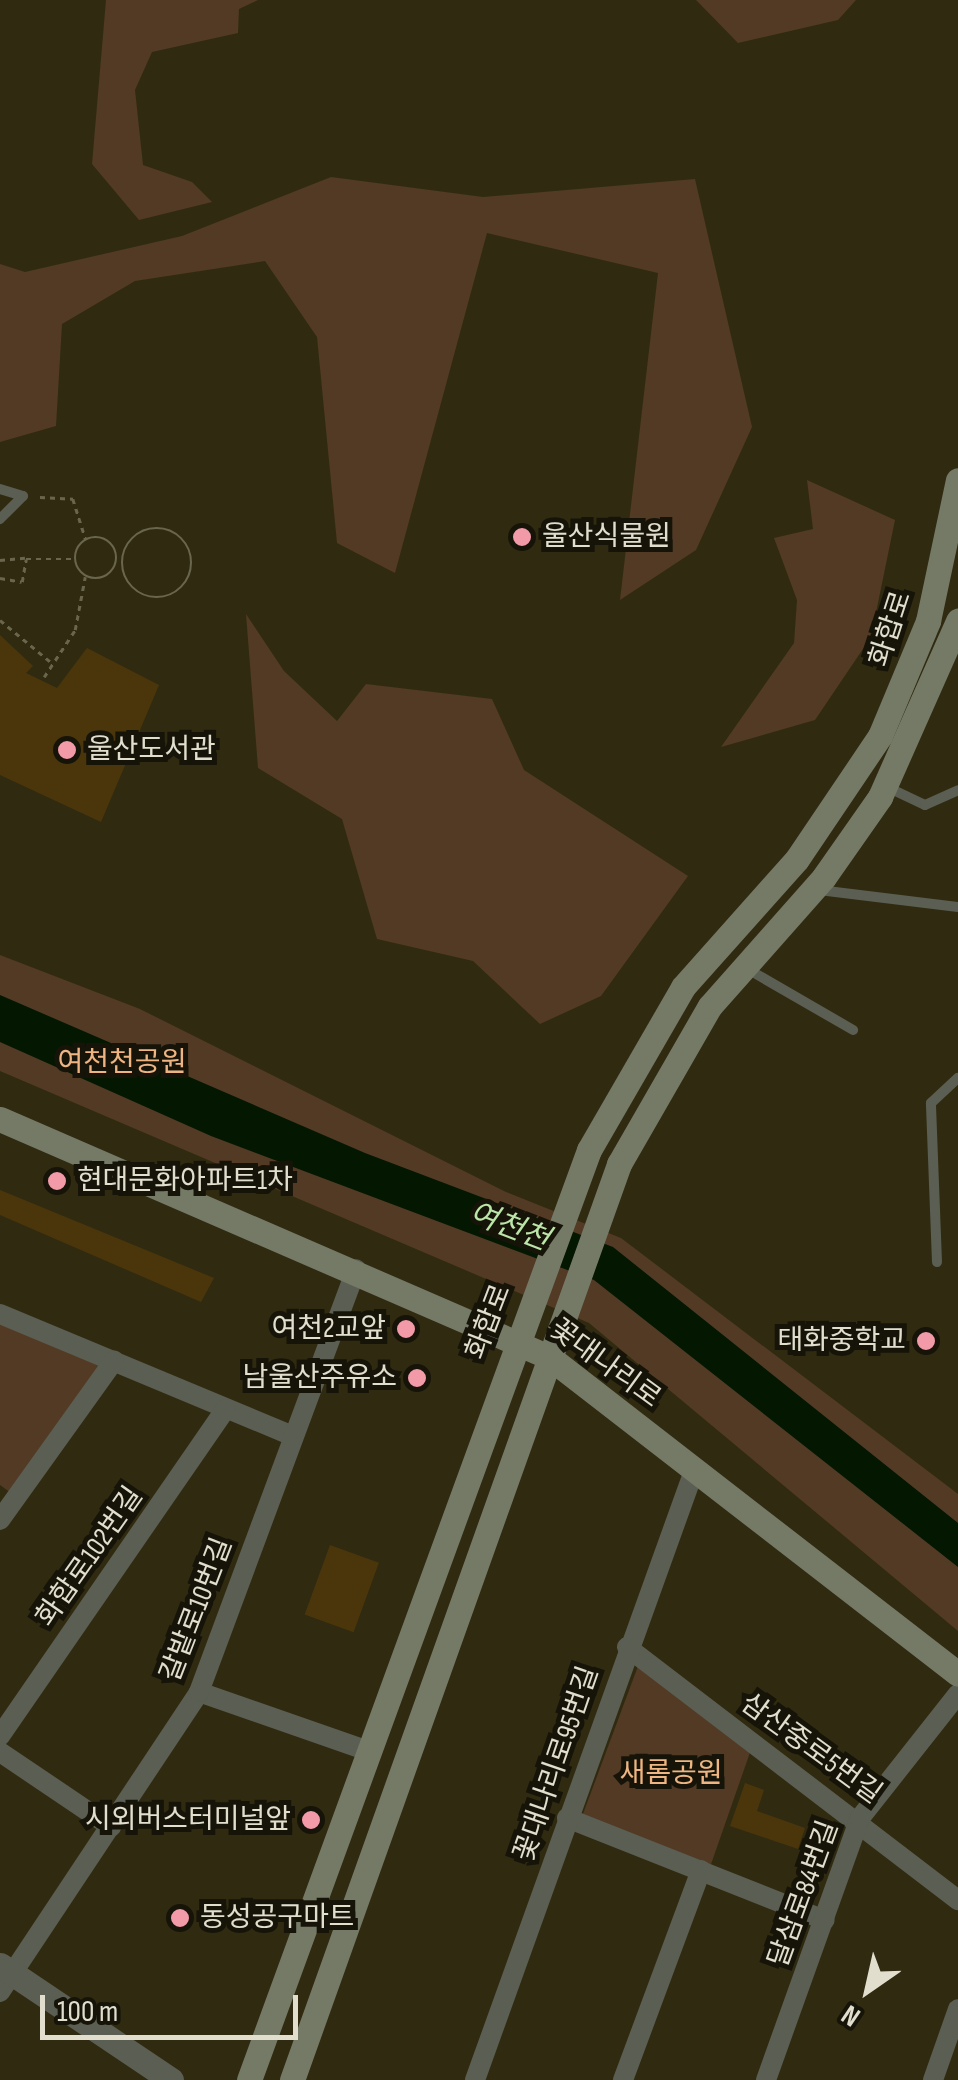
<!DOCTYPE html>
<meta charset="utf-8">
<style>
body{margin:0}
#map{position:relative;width:958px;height:2080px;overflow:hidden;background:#302b10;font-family:"Sofia Sans Condensed","Noto Sans KR",sans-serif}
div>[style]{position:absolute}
.green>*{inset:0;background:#523a24}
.water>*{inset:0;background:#041700}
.building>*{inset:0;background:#4b360c;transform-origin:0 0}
.path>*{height:2.5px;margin-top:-1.25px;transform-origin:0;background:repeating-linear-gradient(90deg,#6a664e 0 5px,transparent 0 10px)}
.path>.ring{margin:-1.25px;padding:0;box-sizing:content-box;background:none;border:2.5px solid #6a664e;border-radius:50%}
.service>*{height:10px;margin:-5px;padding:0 5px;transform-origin:5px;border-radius:5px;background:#5b5e52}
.minor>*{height:20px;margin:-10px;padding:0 10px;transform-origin:10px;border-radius:10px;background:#5b5e52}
.tertiary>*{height:25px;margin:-12.5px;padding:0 12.5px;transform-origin:12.5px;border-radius:12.5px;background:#5b5e52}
.secondary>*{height:25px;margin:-12.5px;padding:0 12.5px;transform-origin:12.5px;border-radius:12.5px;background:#757a67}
.dots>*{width:28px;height:28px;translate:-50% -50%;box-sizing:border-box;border:5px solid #161408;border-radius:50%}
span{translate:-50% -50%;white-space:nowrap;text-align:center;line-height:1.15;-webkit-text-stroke:10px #161408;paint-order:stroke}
.poi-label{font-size:28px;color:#e1dece}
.left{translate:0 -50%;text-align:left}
.right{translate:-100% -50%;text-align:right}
.street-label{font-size:28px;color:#e1dece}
.park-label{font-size:28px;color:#eeb582}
.water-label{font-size:30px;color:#bce6a9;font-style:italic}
.north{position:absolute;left:818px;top:1940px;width:100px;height:100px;-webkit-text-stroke:8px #161408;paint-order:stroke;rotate:214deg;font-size:28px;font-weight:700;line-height:40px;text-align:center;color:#e1dece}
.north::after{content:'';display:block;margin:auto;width:35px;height:45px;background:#e1dece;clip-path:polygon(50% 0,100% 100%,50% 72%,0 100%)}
.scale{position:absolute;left:40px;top:1995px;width:258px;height:45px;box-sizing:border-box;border:5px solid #e1dece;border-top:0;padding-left:12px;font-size:30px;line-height:35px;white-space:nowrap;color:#e1dece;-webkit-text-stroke:8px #161408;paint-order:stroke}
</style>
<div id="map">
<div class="green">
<i style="clip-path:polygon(106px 0,258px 0,239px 9px,238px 33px,152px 52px,135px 90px,143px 165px,192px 182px,212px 202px,139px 220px,92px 164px)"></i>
<i style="clip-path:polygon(696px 0,856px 0,838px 20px,738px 43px)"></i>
<i style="clip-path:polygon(331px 177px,483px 197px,695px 179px,752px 427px,696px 550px,620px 600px,658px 273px,487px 233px,395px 573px,337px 543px,317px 337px,265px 261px,135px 281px,62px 324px,56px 426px,0 442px,0 264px,25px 272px,182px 236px)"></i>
<i style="clip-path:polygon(807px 480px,895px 520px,871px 637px,815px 720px,721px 747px,794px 643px,797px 600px,774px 538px,813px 529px)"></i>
<i style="clip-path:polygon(246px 614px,284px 671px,337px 721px,366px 684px,492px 699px,524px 770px,688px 876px,601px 996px,540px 1024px,473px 961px,377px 939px,342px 819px,258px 768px)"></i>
<i style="clip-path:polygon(0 955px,140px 1009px,506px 1192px,621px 1238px,958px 1494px,958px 1631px,589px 1323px,0 1071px)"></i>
<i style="clip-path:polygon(0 1320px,105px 1363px,11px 1493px,0 1485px)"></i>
<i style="clip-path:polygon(641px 1658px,754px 1741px,709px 1870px,580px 1822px)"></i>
</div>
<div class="water">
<i style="clip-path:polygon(0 995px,365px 1153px,613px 1247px,958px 1523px,958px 1567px,594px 1280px,211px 1136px,0 1042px)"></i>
</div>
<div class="building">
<i style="clip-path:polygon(0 635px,33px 666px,26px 673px,57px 688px,87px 648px,159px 685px,101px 822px,0 775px)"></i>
<i style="clip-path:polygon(0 1190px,214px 1278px,201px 1302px,0 1215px)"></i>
<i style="left:330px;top:1545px;width:52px;height:74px;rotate:20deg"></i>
<i style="clip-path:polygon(745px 1783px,764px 1790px,757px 1811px,805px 1828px,798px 1849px,730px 1826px)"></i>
</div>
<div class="path">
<i style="left:40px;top:497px;width:33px;rotate:3deg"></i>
<i style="left:73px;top:499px;width:43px;rotate:72.4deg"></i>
<i class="ring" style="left:122px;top:528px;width:67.5px;height:67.5px"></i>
<i class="ring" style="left:75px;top:537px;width:39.5px;height:39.5px"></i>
<i style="left:0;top:560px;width:25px;rotate:-5deg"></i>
<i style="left:0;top:578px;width:22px;rotate:10deg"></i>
<i style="left:22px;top:582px;width:23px;rotate:-80deg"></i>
<i style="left:26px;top:559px;width:49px"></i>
<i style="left:0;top:620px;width:67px;rotate:39.6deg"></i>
<i style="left:44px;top:677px;width:56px;rotate:-56.6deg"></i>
<i style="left:75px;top:630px;width:54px;rotate:-79.3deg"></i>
</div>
<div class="service">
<i style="left:0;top:489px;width:24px;rotate:17deg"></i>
<i style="left:23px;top:496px;width:33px;rotate:135deg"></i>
<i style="left:887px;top:787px;width:42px;rotate:25.3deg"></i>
<i style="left:925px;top:805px;width:36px;rotate:-24deg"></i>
<i style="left:819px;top:890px;width:140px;rotate:7deg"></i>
<i style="left:744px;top:967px;width:126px;rotate:30deg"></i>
<i style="left:937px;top:1262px;width:159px;rotate:-92.2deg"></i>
<i style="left:931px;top:1103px;width:37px;rotate:-43deg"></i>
</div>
<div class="minor">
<i style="left:0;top:1314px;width:314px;rotate:22.6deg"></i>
<i style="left:0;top:1520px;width:196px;rotate:-54.4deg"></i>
<i style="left:627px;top:1647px;width:417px;rotate:37.4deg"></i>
<i style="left:199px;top:1692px;width:177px;rotate:19.2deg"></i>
<i style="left:0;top:1736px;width:397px;rotate:-55.4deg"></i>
<i style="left:0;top:1752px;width:134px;rotate:34deg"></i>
<i style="left:567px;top:1818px;width:277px;rotate:21.6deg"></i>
<i style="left:0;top:1992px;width:360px;rotate:-56.4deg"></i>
<i style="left:199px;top:1692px;width:451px;rotate:-69.6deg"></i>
<i style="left:475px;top:2080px;width:650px;rotate:-70.23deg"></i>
<i style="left:623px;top:2080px;width:224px;rotate:-69.6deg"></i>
<i style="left:766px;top:2080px;width:278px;rotate:-70.3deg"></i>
<i style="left:860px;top:1818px;width:158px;rotate:-51.7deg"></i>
<i style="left:933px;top:2080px;width:75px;rotate:-70.6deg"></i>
</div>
<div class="tertiary">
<i style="left:0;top:1965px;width:206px;rotate:33.9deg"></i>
</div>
<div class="secondary">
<i style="left:0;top:1119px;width:598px;rotate:23.44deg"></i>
<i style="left:549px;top:1357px;width:517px;rotate:37.78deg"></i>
<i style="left:249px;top:2080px;width:990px;rotate:-69.92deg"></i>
<i style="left:589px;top:1150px;width:188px;rotate:-60deg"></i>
<i style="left:683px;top:987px;width:171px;rotate:-48.3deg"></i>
<i style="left:797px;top:859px;width:148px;rotate:-56deg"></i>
<i style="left:880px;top:736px;width:125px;rotate:-67.3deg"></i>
<i style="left:928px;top:621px;width:144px;rotate:-78deg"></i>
<i style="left:292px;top:2080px;width:973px;rotate:-70.35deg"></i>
<i style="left:619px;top:1164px;width:182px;rotate:-60.1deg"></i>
<i style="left:710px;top:1006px;width:172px;rotate:-48.5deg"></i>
<i style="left:824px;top:877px;width:98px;rotate:-55deg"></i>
<i style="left:880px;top:797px;width:193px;rotate:-66.1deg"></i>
</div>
<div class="dots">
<i style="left:522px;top:537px;background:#f39aa9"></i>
<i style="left:67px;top:750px;background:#f39aa9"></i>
<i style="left:57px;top:1181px;background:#f39aa9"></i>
<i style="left:406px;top:1329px;background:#f39aa9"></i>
<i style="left:926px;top:1341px;background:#f39aa9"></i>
<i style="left:417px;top:1378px;background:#f39aa9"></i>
<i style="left:311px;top:1820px;background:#f39aa9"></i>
<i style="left:180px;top:1918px;background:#f39aa9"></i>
</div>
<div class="poi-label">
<span class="left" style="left:542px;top:537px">울산식물원</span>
<span class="left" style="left:87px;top:750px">울산도서관</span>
<span class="left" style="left:77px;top:1181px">현대문화아파트1차</span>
<span class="right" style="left:386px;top:1329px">여천2교앞</span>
<span class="right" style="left:906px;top:1341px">태화중학교</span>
<span class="right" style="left:397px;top:1378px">남울산주유소</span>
<span class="right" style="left:291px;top:1820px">시외버스터미널앞</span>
<span class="left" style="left:200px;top:1918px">동성공구마트</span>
</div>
<div class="street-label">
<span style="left:891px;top:629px;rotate:-72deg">화합로</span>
<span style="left:489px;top:1322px;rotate:-69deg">화합로</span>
<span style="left:605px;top:1364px;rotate:36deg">꽃대나리로</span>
<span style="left:90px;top:1557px;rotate:-55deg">화합로102번길</span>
<span style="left:197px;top:1610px;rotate:-69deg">갈밭로10번길</span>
<span style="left:811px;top:1749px;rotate:36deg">삼산중로5번길</span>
<span style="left:557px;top:1764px;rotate:-71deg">꽃대나리로95번길</span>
<span style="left:804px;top:1894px;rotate:-70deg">달삼로84번길</span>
</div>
<div class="park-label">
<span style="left:122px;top:1063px">여천천공원</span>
<span style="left:671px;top:1774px">새롬공원</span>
</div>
<div class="water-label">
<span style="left:509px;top:1227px;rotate:21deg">여천천</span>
</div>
<div class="north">N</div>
<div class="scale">100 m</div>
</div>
